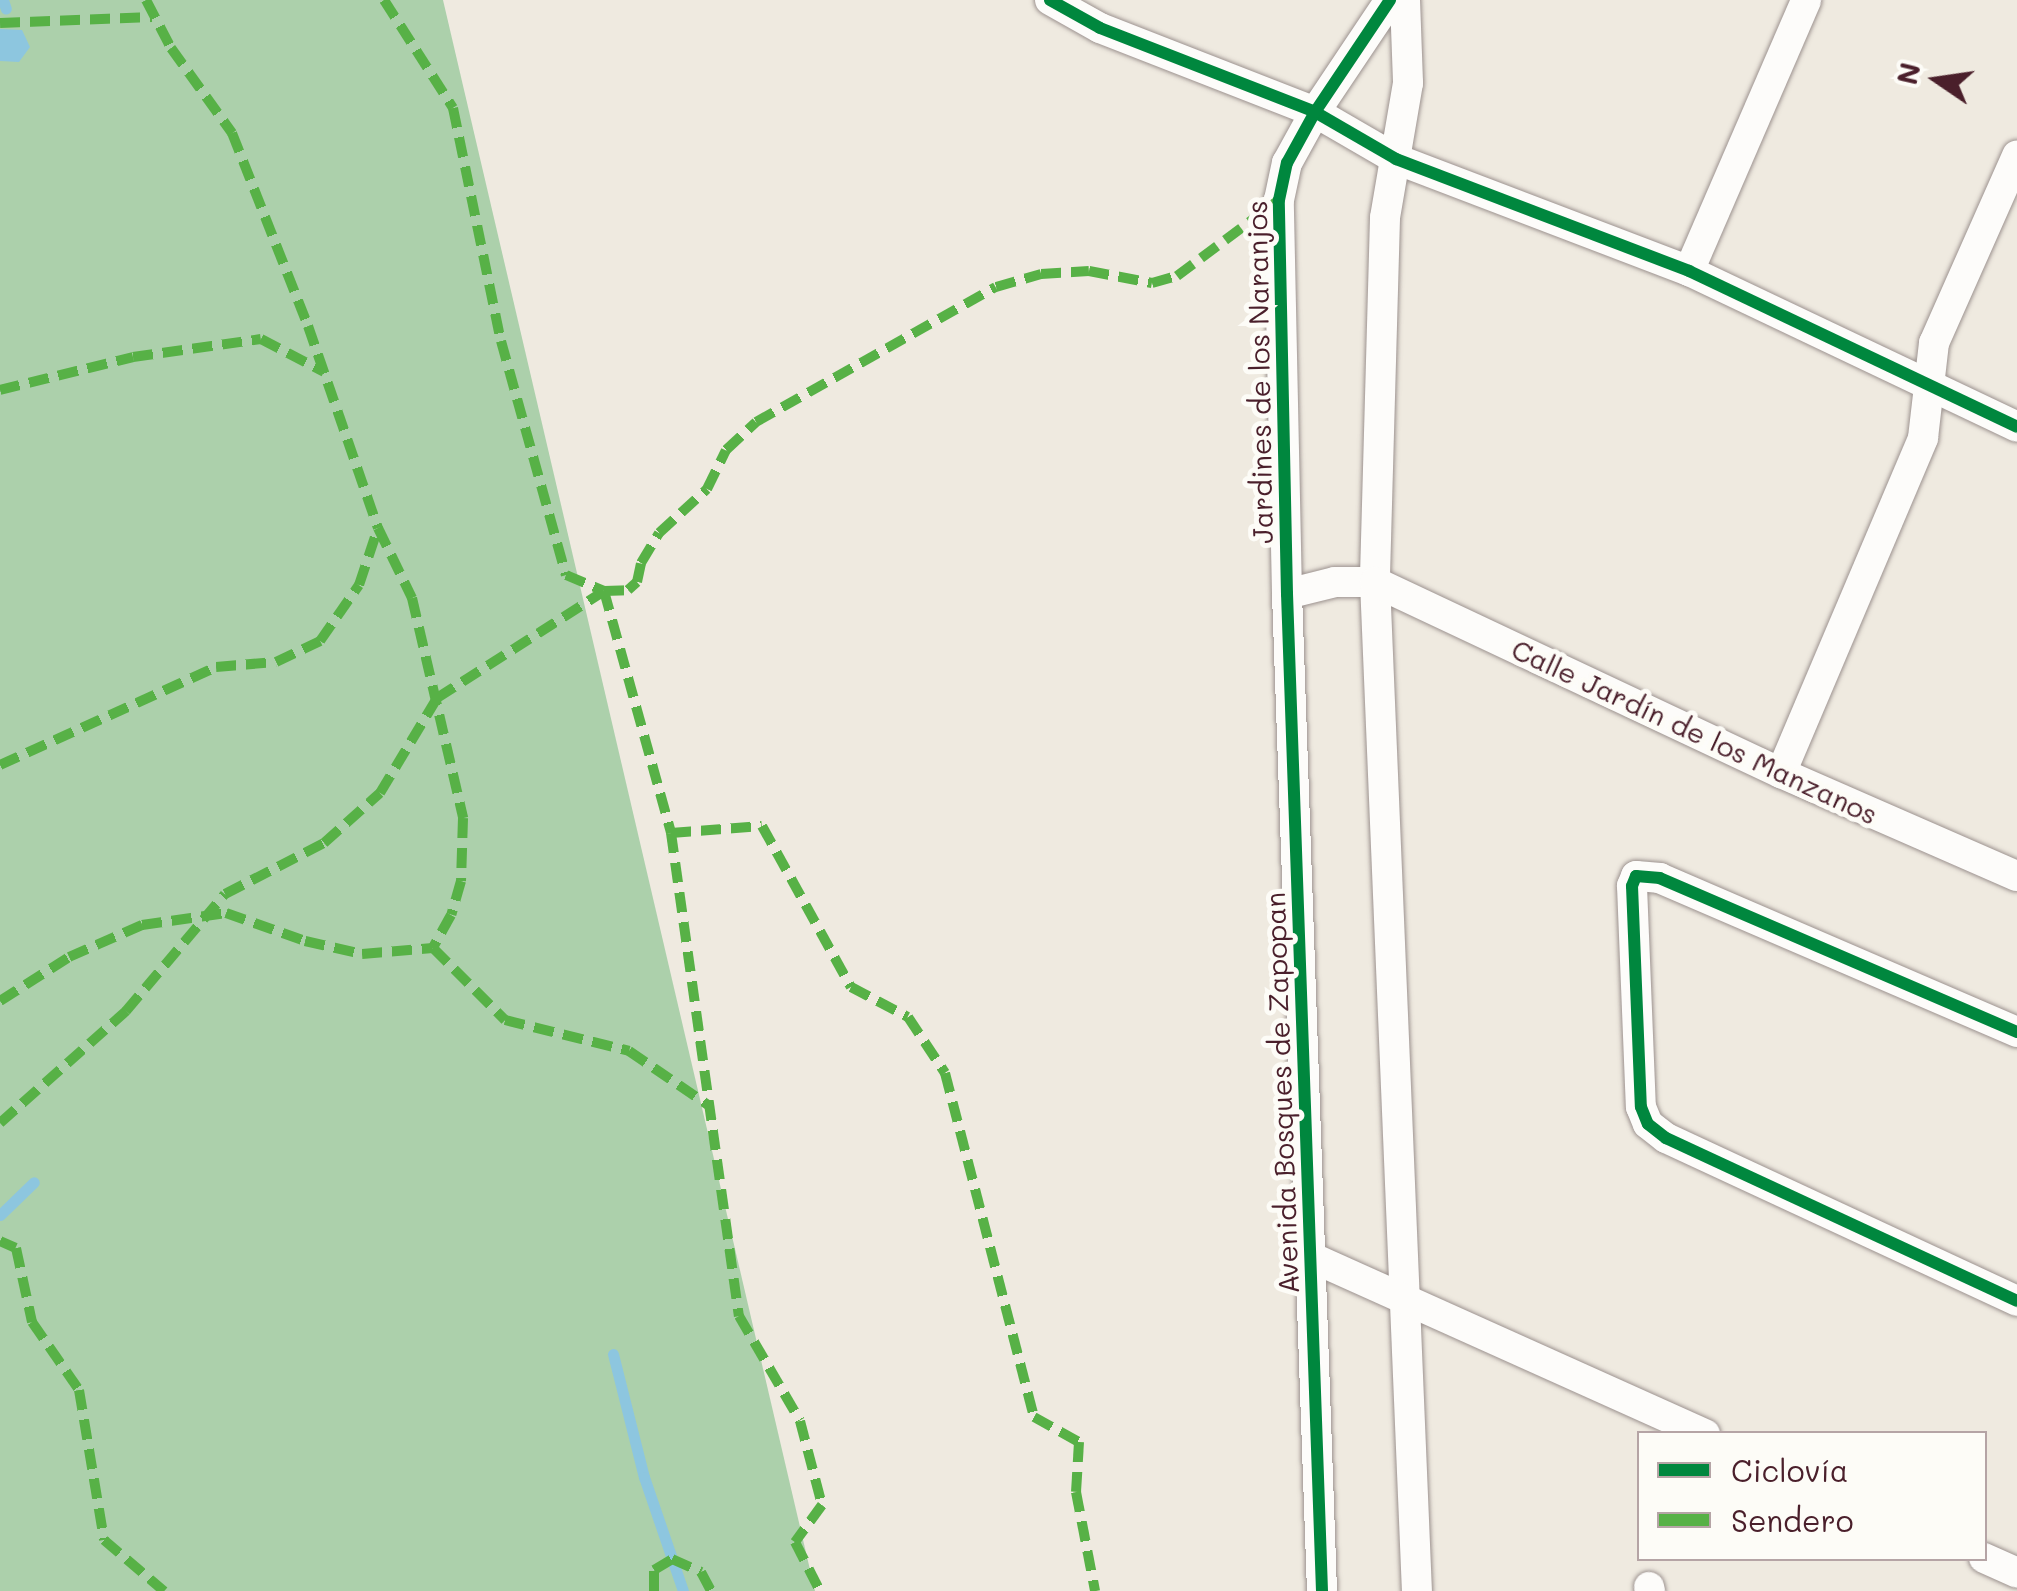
<!DOCTYPE html>
<meta charset="utf-8">
<style>
body{margin:0}
#map{position:relative;width:2017px;height:1591px;overflow:hidden;background:#efeae0;font-family:Mali,sans-serif}
div>[style]{position:absolute}
.forest>*{inset:0;background:#acd0ab}
.water>*{inset:0;background:#8dc6df}
.stream>*{height:11px;margin:-5.5px;padding:0 5.5px;transform-origin:5.5px;border-radius:5.5px;background:#8dc6df}
.roads{filter:drop-shadow(0 0 2px #9c928f) drop-shadow(0 0 2px #9c928f)}
.minor>*{height:30px;margin:-15px;padding:0 15px;transform-origin:15px;border-radius:15px;background:#fdfcfa}
.quiet>*{height:10px;margin-top:-5px;transform-origin:0;background:repeating-linear-gradient(90deg,#57b146 0 20px,transparent 0 30px)}
.cycleway>*{height:12px;margin:-6px;padding:0 6px;transform-origin:6px;border-radius:6px;background:#00873e}
span{translate:-50% -50%;white-space:nowrap;text-align:center;line-height:1.15;-webkit-text-stroke:10px #fdfcf7;paint-order:stroke}
.street-label{font-size:28px;color:#4a1f2b}
.legend{position:absolute;left:1637px;top:1431px;width:350px;height:130px;box-sizing:border-box;background:#fdfcf7;border:2px solid #b5a4a5;margin:0;padding:12px 18px;list-style:none;font-size:30px;color:#4a1f2b}
.legend li{display:flex;align-items:center;gap:20px;height:50px}
.legend b{width:50px;border:2px solid #b5a4a5}
.north{position:absolute;left:1887px;top:30px;width:100px;height:100px;-webkit-text-stroke:8px #fdfcf7;paint-order:stroke;rotate:283deg;font-size:28px;font-weight:700;line-height:40px;text-align:center;color:#4a1f2b}
.north::after{content:'';display:block;margin:auto;width:35px;height:45px;background:#4a1f2b;clip-path:polygon(50% 0,100% 100%,50% 72%,0 100%)}
</style>
<div id="map">
<div class="forest">
<i style="clip-path:polygon(0 0,443px 0,815px 1591px,0 1591px)"></i>
</div>
<div class="water">
<i style="clip-path:polygon(0 29px,22px 30px,30px 47px,19px 62px,0 61px)"></i>
</div>
<div class="stream">
<i style="left:3px;top:0;width:9px;rotate:72deg"></i>
<i style="left:0;top:1215px;width:47px;rotate:-44.1deg"></i>
<i style="left:613px;top:1354px;width:127px;rotate:75.9deg"></i>
<i style="left:644px;top:1477px;width:120px;rotate:71.1deg"></i>
</div>
<div class="roads">
<div class="minor">
<i style="left:1050px;top:0;width:57px;rotate:29.2deg"></i>
<i style="left:1100px;top:28px;width:231px;rotate:21.3deg"></i>
<i style="left:1315px;top:112px;width:94px;rotate:30.1deg"></i>
<i style="left:1396px;top:159px;width:314px;rotate:20.9deg"></i>
<i style="left:1689px;top:271px;width:363px;rotate:25.4deg"></i>
<i style="left:1405px;top:0;width:83px;rotate:87.9deg"></i>
<i style="left:1408px;top:83px;width:137px;rotate:99.7deg"></i>
<i style="left:1385px;top:218px;width:364px;rotate:91.6deg"></i>
<i style="left:1375px;top:582px;width:1010px;rotate:87.62deg"></i>
<i style="left:1689px;top:271px;width:295px;rotate:-66.6deg"></i>
<i style="left:1287px;top:594px;width:49px;rotate:-14deg"></i>
<i style="left:1335px;top:582px;width:40px"></i>
<i style="left:1375px;top:582px;width:449px;rotate:25.2deg"></i>
<i style="left:1781px;top:773px;width:257px;rotate:23.6deg"></i>
<i style="left:1781px;top:773px;width:364px;rotate:-67deg"></i>
<i style="left:1923px;top:438px;width:96px;rotate:-83.4deg"></i>
<i style="left:1934px;top:343px;width:205px;rotate:-66.1deg"></i>
<i style="left:2017px;top:1032px;width:389px;rotate:-156.7deg"></i>
<i style="left:1660px;top:878px;width:24px;rotate:-175deg"></i>
<i style="left:1636px;top:876px;width:11px;rotate:112deg"></i>
<i style="left:1632px;top:886px;width:221px;rotate:87.7deg"></i>
<i style="left:1641px;top:1107px;width:18px;rotate:68deg"></i>
<i style="left:1648px;top:1124px;width:23px;rotate:38deg"></i>
<i style="left:1666px;top:1138px;width:387px;rotate:24.9deg"></i>
<i style="left:1313px;top:1258px;width:430px;rotate:24.2deg"></i>
<i style="left:1984px;top:1558px;width:36px;rotate:24deg"></i>
<i style="left:1649px;top:1587px;width:4px;rotate:76deg"></i>
<i style="left:1322px;top:1591px;width:998px;rotate:-92.01deg"></i>
<i style="left:1287px;top:594px;width:394px;rotate:-91.2deg"></i>
<i style="left:1279px;top:200px;width:38px;rotate:-78deg"></i>
<i style="left:1287px;top:163px;width:58px;rotate:-61.2deg"></i>
<i style="left:1315px;top:112px;width:135px;rotate:-56.2deg"></i>
</div>
</div>
<div class="quiet">
<i style="left:146px;top:0;width:54px;rotate:62.5deg"></i>
<i style="left:171px;top:48px;width:105px;rotate:54.3deg"></i>
<i style="left:232px;top:133px;width:207px;rotate:68.5deg"></i>
<i style="left:308px;top:326px;width:214px;rotate:70.9deg"></i>
<i style="left:378px;top:528px;width:78px;rotate:64.1deg"></i>
<i style="left:412px;top:598px;width:226px;rotate:76.9deg"></i>
<i style="left:463px;top:818px;width:63px;rotate:91.8deg"></i>
<i style="left:461px;top:881px;width:35px;rotate:106deg"></i>
<i style="left:451px;top:915px;width:38px;rotate:119deg"></i>
<i style="left:384px;top:0;width:128px;rotate:57.4deg"></i>
<i style="left:453px;top:108px;width:238px;rotate:78.4deg"></i>
<i style="left:501px;top:341px;width:243px;rotate:74.5deg"></i>
<i style="left:566px;top:575px;width:41px;rotate:22.8deg"></i>
<i style="left:604px;top:591px;width:251px;rotate:74.5deg"></i>
<i style="left:671px;top:833px;width:488px;rotate:82deg"></i>
<i style="left:739px;top:1316px;width:121px;rotate:59.8deg"></i>
<i style="left:800px;top:1421px;width:87px;rotate:75.3deg"></i>
<i style="left:822px;top:1505px;width:46px;rotate:126.1deg"></i>
<i style="left:795px;top:1542px;width:55px;rotate:63deg"></i>
<i style="left:0;top:23px;width:152px;rotate:-2.3deg"></i>
<i style="left:0;top:390px;width:137px;rotate:-13.9deg"></i>
<i style="left:133px;top:357px;width:129px;rotate:-8deg"></i>
<i style="left:261px;top:339px;width:71px;rotate:27.6deg"></i>
<i style="left:0;top:765px;width:237px;rotate:-24.4deg"></i>
<i style="left:216px;top:667px;width:60px;rotate:-4.8deg"></i>
<i style="left:276px;top:662px;width:49px;rotate:-25.5deg"></i>
<i style="left:320px;top:641px;width:68px;rotate:-55.1deg"></i>
<i style="left:359px;top:585px;width:60px;rotate:-71.6deg"></i>
<i style="left:671px;top:833px;width:91px;rotate:-4.4deg"></i>
<i style="left:762px;top:826px;width:184px;rotate:61.1deg"></i>
<i style="left:851px;top:987px;width:64px;rotate:27.8deg"></i>
<i style="left:908px;top:1017px;width:67px;rotate:56.5deg"></i>
<i style="left:945px;top:1073px;width:355px;rotate:75.5deg"></i>
<i style="left:1034px;top:1417px;width:51px;rotate:29.1deg"></i>
<i style="left:1079px;top:1442px;width:50px;rotate:93.4deg"></i>
<i style="left:1076px;top:1492px;width:101px;rotate:79.1deg"></i>
<i style="left:0;top:1001px;width:82px;rotate:-32.5deg"></i>
<i style="left:69px;top:957px;width:80px;rotate:-23.7deg"></i>
<i style="left:142px;top:925px;width:85px;rotate:-8.1deg"></i>
<i style="left:226px;top:913px;width:84px;rotate:19.5deg"></i>
<i style="left:305px;top:941px;width:58px;rotate:12.8deg"></i>
<i style="left:362px;top:954px;width:71px;rotate:-4.8deg"></i>
<i style="left:433px;top:948px;width:102px;rotate:45deg"></i>
<i style="left:505px;top:1020px;width:128px;rotate:14deg"></i>
<i style="left:629px;top:1051px;width:96px;rotate:34.4deg"></i>
<i style="left:0;top:1123px;width:169px;rotate:-41.6deg"></i>
<i style="left:126px;top:1011px;width:153px;rotate:-49.8deg"></i>
<i style="left:225px;top:894px;width:111px;rotate:-27.3deg"></i>
<i style="left:324px;top:843px;width:75px;rotate:-41.8deg"></i>
<i style="left:380px;top:793px;width:111px;rotate:-59deg"></i>
<i style="left:437px;top:698px;width:198px;rotate:-32.6deg"></i>
<i style="left:604px;top:591px;width:24px;rotate:-2deg"></i>
<i style="left:628px;top:590px;width:12px;rotate:-42deg"></i>
<i style="left:637px;top:582px;width:19px;rotate:-78deg"></i>
<i style="left:641px;top:563px;width:35px;rotate:-59deg"></i>
<i style="left:659px;top:533px;width:65px;rotate:-42.5deg"></i>
<i style="left:707px;top:489px;width:43px;rotate:-64deg"></i>
<i style="left:726px;top:450px;width:41px;rotate:-43deg"></i>
<i style="left:756px;top:422px;width:275px;rotate:-29.4deg"></i>
<i style="left:996px;top:287px;width:47px;rotate:-16.1deg"></i>
<i style="left:1041px;top:274px;width:48px;rotate:-3.6deg"></i>
<i style="left:1089px;top:271px;width:64px;rotate:10.8deg"></i>
<i style="left:1152px;top:283px;width:26px;rotate:-16deg"></i>
<i style="left:1177px;top:276px;width:127px;rotate:-36.7deg"></i>
<i style="left:0;top:1241px;width:17px;rotate:24deg"></i>
<i style="left:16px;top:1248px;width:76px;rotate:77.8deg"></i>
<i style="left:32px;top:1322px;width:83px;rotate:55.3deg"></i>
<i style="left:79px;top:1390px;width:152px;rotate:80.5deg"></i>
<i style="left:104px;top:1540px;width:79px;rotate:40.4deg"></i>
<i style="left:654px;top:1591px;width:21px;rotate:-90deg"></i>
<i style="left:654px;top:1570px;width:21px;rotate:-31deg"></i>
<i style="left:672px;top:1559px;width:32px;rotate:24deg"></i>
<i style="left:701px;top:1572px;width:21px;rotate:62deg"></i>
</div>
<div class="cycleway">
<i style="left:1050px;top:0;width:57px;rotate:29.2deg"></i>
<i style="left:1100px;top:28px;width:231px;rotate:21.3deg"></i>
<i style="left:1315px;top:112px;width:94px;rotate:30.1deg"></i>
<i style="left:1396px;top:159px;width:314px;rotate:20.9deg"></i>
<i style="left:1689px;top:271px;width:363px;rotate:25.4deg"></i>
<i style="left:2017px;top:1032px;width:389px;rotate:-156.7deg"></i>
<i style="left:1660px;top:878px;width:24px;rotate:-175deg"></i>
<i style="left:1636px;top:876px;width:11px;rotate:112deg"></i>
<i style="left:1632px;top:886px;width:221px;rotate:87.7deg"></i>
<i style="left:1641px;top:1107px;width:18px;rotate:68deg"></i>
<i style="left:1648px;top:1124px;width:23px;rotate:38deg"></i>
<i style="left:1666px;top:1138px;width:387px;rotate:24.9deg"></i>
<i style="left:1322px;top:1591px;width:998px;rotate:-92.01deg"></i>
<i style="left:1287px;top:594px;width:394px;rotate:-91.2deg"></i>
<i style="left:1279px;top:200px;width:38px;rotate:-78deg"></i>
<i style="left:1287px;top:163px;width:58px;rotate:-61.2deg"></i>
<i style="left:1315px;top:112px;width:135px;rotate:-56.2deg"></i>
</div>
<div class="street-label">
<span style="left:1259px;top:372px;rotate:-91deg">Jardines de los Naranjos</span>
<span style="left:1695px;top:731px;rotate:25deg">Calle Jardín de los Manzanos</span>
<span style="left:1281px;top:1093px;rotate:-92deg">Avenida Bosques de Zapopan</span>
</div>
<ul class="legend">
<li><b style="height:12px;background:#00873e"></b>Ciclovía</li>
<li><b style="height:12px;background:#57b146"></b>Sendero</li>
</ul>
<div class="north">N</div>
</div>
